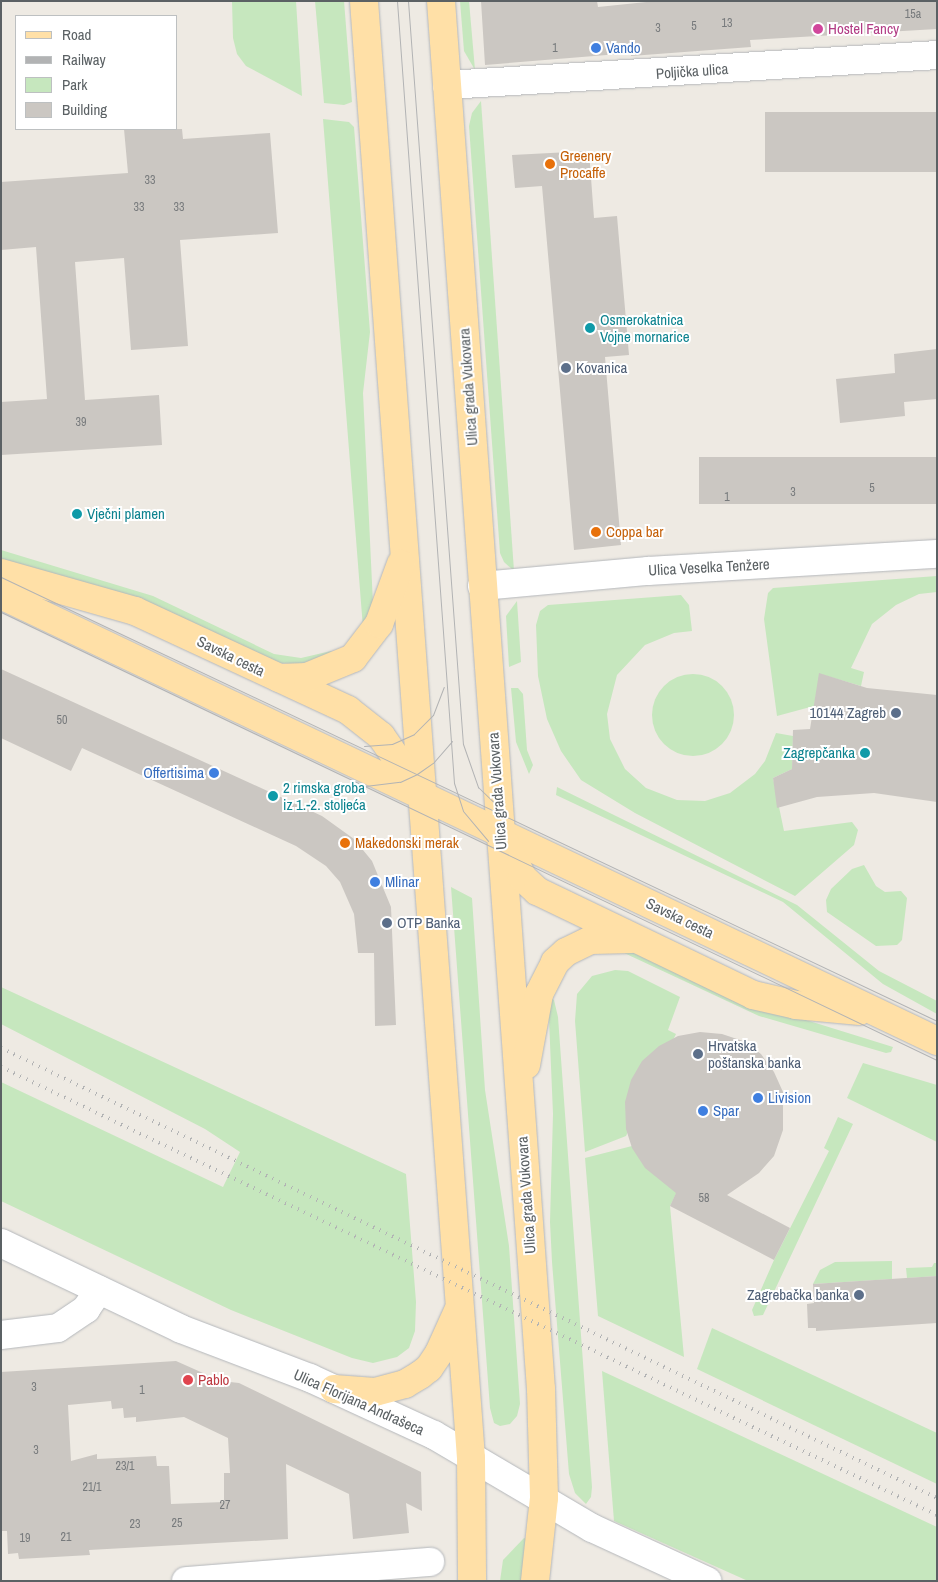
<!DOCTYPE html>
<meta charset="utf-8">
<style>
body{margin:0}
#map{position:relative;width:938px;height:1582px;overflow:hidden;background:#eeeae3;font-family:"Archivo Narrow",sans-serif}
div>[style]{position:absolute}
.green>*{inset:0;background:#c6e7be}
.round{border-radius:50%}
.building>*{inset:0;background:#cbc7c2;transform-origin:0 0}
.roads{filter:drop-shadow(0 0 1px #b4b7bb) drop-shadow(0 0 1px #b4b7bb)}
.minor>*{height:28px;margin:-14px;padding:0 14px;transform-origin:14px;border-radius:14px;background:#fff}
.major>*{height:28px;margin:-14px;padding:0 14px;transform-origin:14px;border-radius:14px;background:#ffe0a7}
.tram>*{height:1px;margin:-0.5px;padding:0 0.5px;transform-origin:0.5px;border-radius:0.5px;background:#b2b3b4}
.rail>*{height:4px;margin-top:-2px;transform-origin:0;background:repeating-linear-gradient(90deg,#b2b3b4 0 1px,transparent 0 7px)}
.dots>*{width:14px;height:14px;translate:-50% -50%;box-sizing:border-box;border:2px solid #fff;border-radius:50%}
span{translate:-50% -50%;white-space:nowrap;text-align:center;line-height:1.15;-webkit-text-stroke:4px #fff;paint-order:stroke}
.number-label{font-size:12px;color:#777a7c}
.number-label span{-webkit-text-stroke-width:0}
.hotel-label{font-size:15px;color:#b23c85}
.left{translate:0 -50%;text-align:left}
.shop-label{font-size:15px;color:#366cbe}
.right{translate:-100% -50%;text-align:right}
.street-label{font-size:15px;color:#5b6164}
.food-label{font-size:15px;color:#c56008}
.culture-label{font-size:15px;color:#0d838f}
.service-label{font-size:15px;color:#4e5e75}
.health-label{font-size:15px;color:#be3a42}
.frame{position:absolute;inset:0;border:2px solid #5b6164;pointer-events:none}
.legend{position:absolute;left:15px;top:15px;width:162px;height:115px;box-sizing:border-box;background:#fff;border:1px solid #bdc0c1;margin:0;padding:6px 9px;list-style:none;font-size:15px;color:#5b6164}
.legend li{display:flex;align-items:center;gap:10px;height:25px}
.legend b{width:25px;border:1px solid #bdc0c1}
</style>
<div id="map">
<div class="green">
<i style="clip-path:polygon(232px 1px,296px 1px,302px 96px,246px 66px,237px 54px,233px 38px)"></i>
<i style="clip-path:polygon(315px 1px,344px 1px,352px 102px,344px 105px,324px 103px)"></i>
<i style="clip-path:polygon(460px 1px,469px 1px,475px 70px,464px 51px)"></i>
<i style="clip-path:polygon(481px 101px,514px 571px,504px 562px,500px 553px,469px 126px,472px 113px)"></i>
<i style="clip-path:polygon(323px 119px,349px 122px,354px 127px,370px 332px,363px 393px,373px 604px,363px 628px)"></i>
<i style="clip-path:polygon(1px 550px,153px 596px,274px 654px,301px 658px,331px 651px,336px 656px,301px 665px,280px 663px,142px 601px,1px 559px)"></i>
<i style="clip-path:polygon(937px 576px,937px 592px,919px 594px,896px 605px,872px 624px,851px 668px,864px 672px,861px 686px,820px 674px,814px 706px,777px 716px,764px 619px,768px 593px,773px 588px)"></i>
<i style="clip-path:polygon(681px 595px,689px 605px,692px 631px,674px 633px,645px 645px,617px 675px,607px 714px,610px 739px,625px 769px,646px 788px,677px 800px,705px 801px,730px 793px,755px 774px,765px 761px,776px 733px,793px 736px,792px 769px,773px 778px,784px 831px,852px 822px,858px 830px,854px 845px,795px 896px,635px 813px,581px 780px,561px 751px,547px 719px,538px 676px,536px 625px,540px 611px,548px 605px)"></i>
<i style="clip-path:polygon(517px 601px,521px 662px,509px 667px,506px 616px)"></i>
<i class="round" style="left:652px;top:674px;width:82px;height:82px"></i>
<i style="clip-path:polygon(511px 688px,518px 688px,523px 694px,527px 750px,533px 765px,529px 774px,516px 742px)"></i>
<i style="clip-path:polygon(557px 787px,797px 905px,879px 971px,937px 1001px,937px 1014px,883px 984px,783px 902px,556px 795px)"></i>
<i style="clip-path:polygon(864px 865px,876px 886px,885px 892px,901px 891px,907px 898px,902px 940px,897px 945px,876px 946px,827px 912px,826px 900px,831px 889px,852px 869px)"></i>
<i style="clip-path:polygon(451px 887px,472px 898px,485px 1090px,509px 1246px,520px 1404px,517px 1416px,510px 1424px,500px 1426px,494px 1423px,490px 1408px)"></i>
<i style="clip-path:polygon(607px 945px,625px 945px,777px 1011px,893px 1047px,891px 1052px,886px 1053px,759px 1016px)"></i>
<i style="clip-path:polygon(615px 970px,628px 971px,680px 997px,668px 1030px,676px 1034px,626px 1136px,585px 1152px,575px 1021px,577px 994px,592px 976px)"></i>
<i style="clip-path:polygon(1px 987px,406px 1174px,416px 1302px,415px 1331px,409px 1348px,397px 1357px,373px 1363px,352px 1358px,231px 1310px,1px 1201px,1px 1082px,223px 1187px,240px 1152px,205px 1129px,1px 1024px)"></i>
<i style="clip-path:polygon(548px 996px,554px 1000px,558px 1017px,592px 1487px,591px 1497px,586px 1504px,575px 1493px,569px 1474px,552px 1262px,550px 1222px,553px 1114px)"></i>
<i style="clip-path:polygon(863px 1063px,937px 1085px,937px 1142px,847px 1098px)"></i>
<i style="clip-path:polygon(838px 1117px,853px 1124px,763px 1315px,754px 1316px,752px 1310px,774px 1260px,829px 1151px,824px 1148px)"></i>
<i style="clip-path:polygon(632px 1146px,686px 1174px,670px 1206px,684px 1357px,598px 1316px,585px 1158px)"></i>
<i style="clip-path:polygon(892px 1261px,892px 1279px,813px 1284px,820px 1270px,835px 1262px)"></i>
<i style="clip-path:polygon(934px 1263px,937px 1263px,937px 1276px,907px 1278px,906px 1268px,932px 1267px)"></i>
<i style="clip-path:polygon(712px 1328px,937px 1433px,937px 1484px,697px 1369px)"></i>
<i style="clip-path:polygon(602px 1371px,937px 1527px,937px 1581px,748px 1581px,614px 1521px)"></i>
<i style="clip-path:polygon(524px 1538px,530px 1540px,522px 1581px,500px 1581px,503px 1560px)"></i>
</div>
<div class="building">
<i style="clip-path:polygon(481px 1px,597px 1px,598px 7px,656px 1px,937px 1px,937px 29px,750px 40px,751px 47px,631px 56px,631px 53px,485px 65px)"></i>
<i style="left:937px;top:112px;width:60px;height:172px;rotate:90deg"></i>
<i style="clip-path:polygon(124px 129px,182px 129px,183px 139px,270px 133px,278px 233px,180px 240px,188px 346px,131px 350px,124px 258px,75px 262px,85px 400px,159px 395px,162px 445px,1px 455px,1px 402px,47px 399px,36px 247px,1px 250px,1px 182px,128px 173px)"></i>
<i style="clip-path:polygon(589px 151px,594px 218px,617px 216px,629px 355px,605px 357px,621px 545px,574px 550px,542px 186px,515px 188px,512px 155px)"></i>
<i style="clip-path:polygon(937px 349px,937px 399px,904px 402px,905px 416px,840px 423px,836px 379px,895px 373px,894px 354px)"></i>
<i style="left:937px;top:457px;width:47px;height:238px;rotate:90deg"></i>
<i style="clip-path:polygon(1px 669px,322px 816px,354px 839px,372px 861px,391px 907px,396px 1025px,375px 1026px,374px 953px,358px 953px,354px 914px,340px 882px,326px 866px,296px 846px,82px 748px,71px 771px,1px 738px)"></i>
<i style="clip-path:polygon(819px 673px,867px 688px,937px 695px,937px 802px,874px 793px,817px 797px,777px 808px,773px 778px,792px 769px,793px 730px,810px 729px)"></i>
<i style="clip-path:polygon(700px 1032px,722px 1034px,743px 1041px,761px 1054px,774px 1072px,783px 1092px,783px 1130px,774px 1156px,759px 1173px,727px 1195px,790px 1228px,774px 1260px,670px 1206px,676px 1193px,645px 1168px,632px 1148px,626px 1129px,625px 1102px,631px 1080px,642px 1061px,659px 1046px,678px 1036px)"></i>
<i style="clip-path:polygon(937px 1276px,937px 1323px,816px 1331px,816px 1328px,808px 1328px,807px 1304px,814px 1303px,813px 1284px)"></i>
<i style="clip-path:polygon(evenodd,176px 1361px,221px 1381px,239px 1383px,421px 1472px,422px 1511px,406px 1503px,409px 1533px,353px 1539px,349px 1494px,286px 1464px,288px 1539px,89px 1550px,90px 1555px,19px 1559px,18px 1553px,8px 1554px,7px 1531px,1px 1531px,1px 1372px,176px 1361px,111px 1401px,112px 1409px,123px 1408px,124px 1418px,136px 1417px,136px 1422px,184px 1417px,228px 1438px,230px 1473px,224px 1473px,224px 1502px,171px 1504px,169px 1466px,157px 1466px,156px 1456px,97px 1459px,97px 1454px,71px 1461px,68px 1405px,111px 1401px)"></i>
</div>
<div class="roads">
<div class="minor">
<i style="left:447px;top:85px;width:491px;rotate:-3.5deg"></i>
<i style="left:482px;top:586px;width:167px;rotate:-5.2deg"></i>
<i style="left:648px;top:571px;width:289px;rotate:-3.4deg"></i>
<i style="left:1px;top:1243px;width:199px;rotate:25.5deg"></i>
<i style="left:181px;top:1329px;width:138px;rotate:20.8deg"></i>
<i style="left:310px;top:1378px;width:136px;rotate:24.7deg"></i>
<i style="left:434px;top:1435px;width:183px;rotate:30.5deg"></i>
<i style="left:592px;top:1528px;width:127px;rotate:24.7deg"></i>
<i style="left:1px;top:1335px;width:57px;rotate:-7deg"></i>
<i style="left:58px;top:1328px;width:34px;rotate:-34deg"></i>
<i style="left:86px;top:1309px;width:23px;rotate:-56deg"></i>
<i style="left:186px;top:1581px;width:245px;rotate:-4.5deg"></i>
</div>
<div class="major">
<i style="left:364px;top:1px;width:1461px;rotate:85.8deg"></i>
<i style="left:471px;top:1458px;width:123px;rotate:89.5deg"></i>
<i style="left:441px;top:1px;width:1392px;rotate:85.88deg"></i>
<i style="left:541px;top:1389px;width:109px;rotate:88.4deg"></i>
<i style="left:544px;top:1498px;width:83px;rotate:96.2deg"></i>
<i style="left:1px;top:573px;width:139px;rotate:15.8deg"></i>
<i style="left:135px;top:611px;width:235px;rotate:24.9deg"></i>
<i style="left:348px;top:710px;width:42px;rotate:38.2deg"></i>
<i style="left:381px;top:736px;width:72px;rotate:55.2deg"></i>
<i style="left:1px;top:595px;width:1037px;rotate:25.48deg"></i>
<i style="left:279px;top:678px;width:28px;rotate:-2deg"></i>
<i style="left:307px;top:677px;width:50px;rotate:-22.4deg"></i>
<i style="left:353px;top:658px;width:43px;rotate:-52.6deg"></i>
<i style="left:379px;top:624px;width:64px;rotate:-69.9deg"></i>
<i style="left:505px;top:843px;width:38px;rotate:63deg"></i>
<i style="left:522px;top:877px;width:21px;rotate:43deg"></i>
<i style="left:537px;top:891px;width:240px;rotate:25.7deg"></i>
<i style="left:753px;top:995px;width:44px;rotate:13.1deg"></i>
<i style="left:796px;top:1005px;width:64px;rotate:5.4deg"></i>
<i style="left:526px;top:1065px;width:72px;rotate:-79.6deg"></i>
<i style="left:539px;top:994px;width:36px;rotate:-63deg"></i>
<i style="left:555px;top:962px;width:15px;rotate:-42deg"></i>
<i style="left:566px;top:952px;width:28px;rotate:-26deg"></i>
<i style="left:591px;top:940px;width:40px;rotate:-1.4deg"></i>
<i style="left:334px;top:1389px;width:41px;rotate:4.2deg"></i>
<i style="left:375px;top:1392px;width:31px;rotate:-15deg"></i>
<i style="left:405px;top:1384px;width:17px;rotate:-31deg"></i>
<i style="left:420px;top:1375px;width:11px;rotate:-38deg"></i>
<i style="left:429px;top:1368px;width:18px;rotate:-56deg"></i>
<i style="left:439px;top:1353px;width:46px;rotate:-65.7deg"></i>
</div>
</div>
<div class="tram">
<i style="left:397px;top:1px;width:784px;rotate:85.83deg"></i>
<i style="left:454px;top:783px;width:29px;rotate:72deg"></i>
<i style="left:463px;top:811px;width:39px;rotate:50deg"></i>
<i style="left:408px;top:1px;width:745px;rotate:85.77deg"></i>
<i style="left:463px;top:744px;width:46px;rotate:70.8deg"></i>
<i style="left:478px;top:787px;width:35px;rotate:44deg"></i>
<i style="left:1px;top:577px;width:1036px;rotate:25.38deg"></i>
<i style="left:1px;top:612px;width:1038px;rotate:25.58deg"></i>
<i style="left:364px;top:746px;width:28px;rotate:-4deg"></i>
<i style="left:392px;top:744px;width:24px;rotate:-24deg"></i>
<i style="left:414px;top:734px;width:27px;rotate:-45deg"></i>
<i style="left:433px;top:715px;width:30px;rotate:-69deg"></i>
<i style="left:365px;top:786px;width:35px;rotate:-7deg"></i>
<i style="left:400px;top:782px;width:19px;rotate:-25deg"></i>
<i style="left:417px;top:774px;width:19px;rotate:-35deg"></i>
<i style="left:433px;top:763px;width:29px;rotate:-49deg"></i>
</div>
<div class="rail">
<i style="left:1px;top:1048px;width:1039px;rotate:25.68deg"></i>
<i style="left:1px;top:1067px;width:1038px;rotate:25.58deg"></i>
</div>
<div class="dots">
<i style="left:818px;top:29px;background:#d1479c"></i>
<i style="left:596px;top:48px;background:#3f7fe0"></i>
<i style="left:550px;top:164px;background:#e8710a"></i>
<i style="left:590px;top:328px;background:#0f9aa8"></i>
<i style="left:566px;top:368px;background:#5c6f8a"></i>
<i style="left:77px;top:514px;background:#0f9aa8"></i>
<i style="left:596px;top:532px;background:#e8710a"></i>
<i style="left:896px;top:713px;background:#5c6f8a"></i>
<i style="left:865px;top:753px;background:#0f9aa8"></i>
<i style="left:214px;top:773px;background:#3f7fe0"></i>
<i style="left:273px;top:796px;background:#0f9aa8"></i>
<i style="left:345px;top:843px;background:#e8710a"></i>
<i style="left:375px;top:882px;background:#3f7fe0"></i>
<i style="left:387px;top:923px;background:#5c6f8a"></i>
<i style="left:698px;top:1054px;background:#5c6f8a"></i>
<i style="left:758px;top:1098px;background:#3f7fe0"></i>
<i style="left:703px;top:1111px;background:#3f7fe0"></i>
<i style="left:859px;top:1295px;background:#5c6f8a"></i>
<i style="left:188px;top:1380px;background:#e0444e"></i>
</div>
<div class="number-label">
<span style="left:913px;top:15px">15a</span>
<span style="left:727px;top:24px">13</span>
<span style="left:694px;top:27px">5</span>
<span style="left:658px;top:29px">3</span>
<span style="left:555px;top:49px">1</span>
<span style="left:150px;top:181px">33</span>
<span style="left:139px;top:208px">33</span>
<span style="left:179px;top:208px">33</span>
<span style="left:81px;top:423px">39</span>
<span style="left:872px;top:489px">5</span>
<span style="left:793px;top:493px">3</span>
<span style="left:727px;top:498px">1</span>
<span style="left:62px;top:721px">50</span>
<span style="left:704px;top:1199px">58</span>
<span style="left:34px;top:1388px">3</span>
<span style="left:142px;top:1391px">1</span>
<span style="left:36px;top:1451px">3</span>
<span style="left:125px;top:1467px">23/1</span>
<span style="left:92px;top:1488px">21/1</span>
<span style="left:225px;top:1506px">27</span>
<span style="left:177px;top:1524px">25</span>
<span style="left:135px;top:1525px">23</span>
<span style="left:66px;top:1538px">21</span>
<span style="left:25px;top:1539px">19</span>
</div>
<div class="hotel-label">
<span class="left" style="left:828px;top:29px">Hostel Fancy</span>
</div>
<div class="shop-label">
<span class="left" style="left:606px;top:48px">Vando</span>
<span class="right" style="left:204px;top:773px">Offertisima</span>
<span class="left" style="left:385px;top:882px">Mlinar</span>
<span class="left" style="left:768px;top:1098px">Livision</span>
<span class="left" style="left:713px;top:1111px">Spar</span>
</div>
<div class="street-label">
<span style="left:692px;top:71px;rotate:-4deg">Poljička ulica</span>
<span style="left:468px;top:387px;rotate:-94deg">Ulica grada Vukovara</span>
<span style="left:709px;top:567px;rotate:-3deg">Ulica Veselka Tenžere</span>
<span style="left:231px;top:656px;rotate:26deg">Savska cesta</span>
<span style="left:497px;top:791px;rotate:-94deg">Ulica grada Vukovara</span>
<span style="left:680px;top:918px;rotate:26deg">Savska cesta</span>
<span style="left:526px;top:1195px;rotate:-94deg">Ulica grada Vukovara</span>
<span style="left:359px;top:1402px;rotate:24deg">Ulica Florijana Andrašeca</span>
</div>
<div class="food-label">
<span class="left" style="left:560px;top:164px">Greenery<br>Procaffe</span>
<span class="left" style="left:606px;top:532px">Coppa bar</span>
<span class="left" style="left:355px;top:843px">Makedonski merak</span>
</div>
<div class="culture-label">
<span class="left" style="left:600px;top:328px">Osmerokatnica<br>Vojne mornarice</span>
<span class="left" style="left:87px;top:514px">Vječni plamen</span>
<span class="right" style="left:855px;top:753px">Zagrepčanka</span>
<span class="left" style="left:283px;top:796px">2 rimska groba<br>iz 1.-2. stoljeća</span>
</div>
<div class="service-label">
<span class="left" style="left:576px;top:368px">Kovanica</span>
<span class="right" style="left:886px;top:713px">10144 Zagreb</span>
<span class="left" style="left:397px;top:923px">OTP Banka</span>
<span class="left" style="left:708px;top:1054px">Hrvatska<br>poštanska banka</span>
<span class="right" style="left:849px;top:1295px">Zagrebačka banka</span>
</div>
<div class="health-label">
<span class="left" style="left:198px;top:1380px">Pablo</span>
</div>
<div class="frame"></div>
<ul class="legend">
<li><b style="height:6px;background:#ffe0a7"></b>Road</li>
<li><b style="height:6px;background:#b2b3b4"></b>Railway</li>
<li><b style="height:14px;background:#c6e7be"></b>Park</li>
<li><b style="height:14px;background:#cbc7c2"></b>Building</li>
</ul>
</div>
